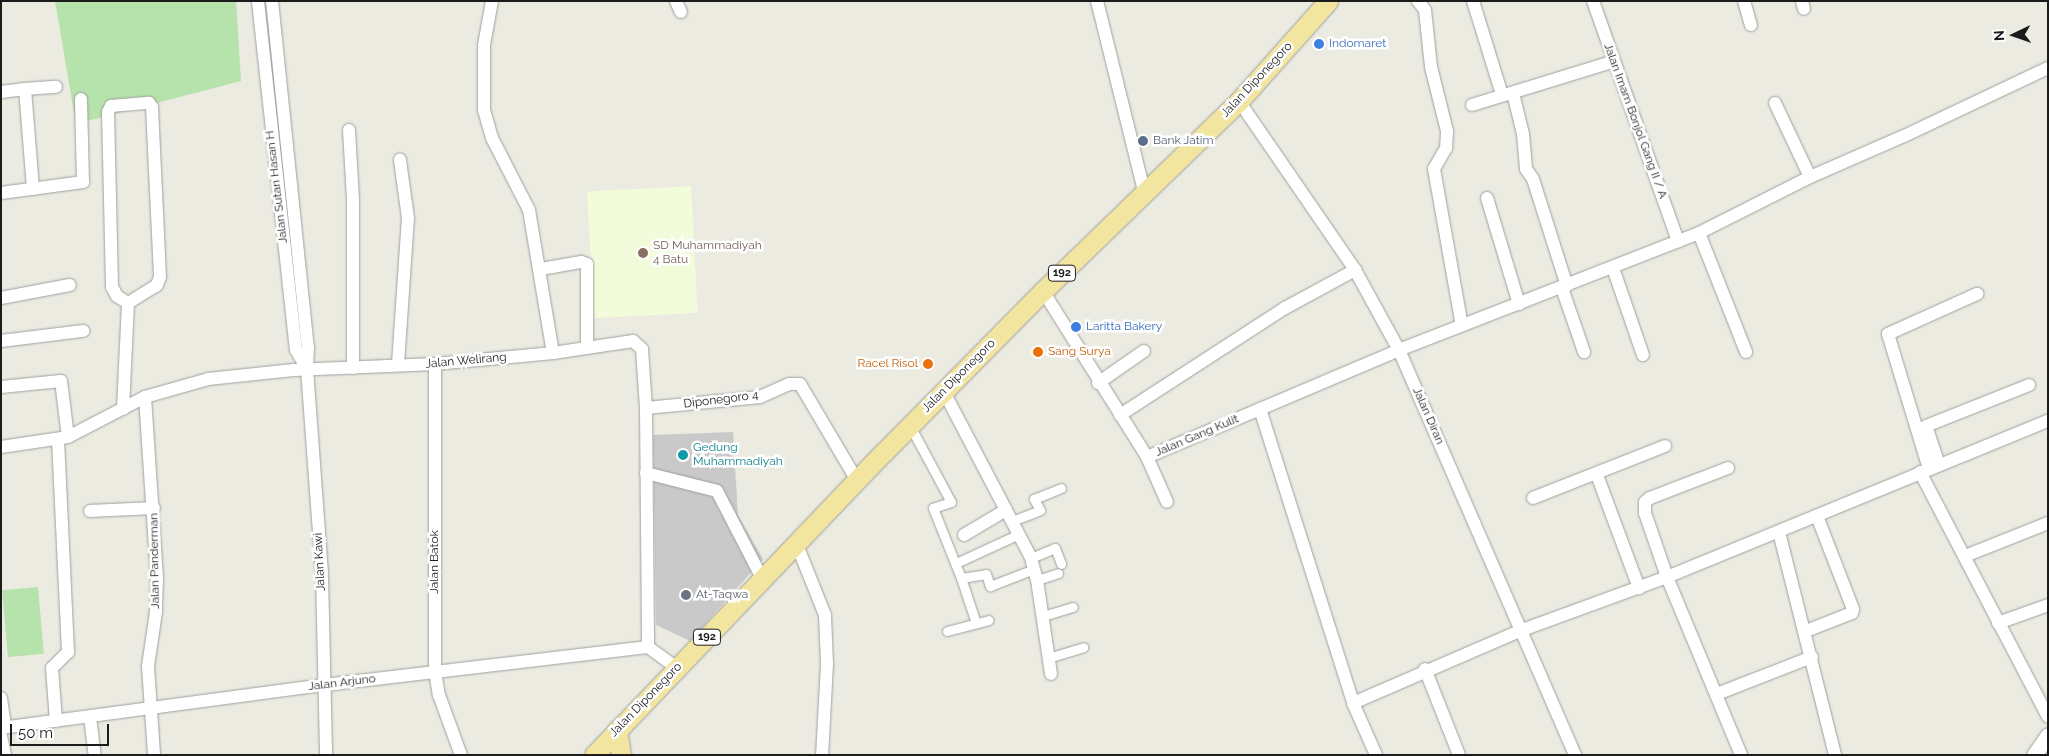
<!DOCTYPE html>
<style>
body{margin:0}
#map{position:relative;width:2049px;height:756px;overflow:hidden;background:#ebebe1;font-family:Raleway,sans-serif}
div>[style]{position:absolute}
.education>*{inset:0;background:#f2fbda;transform-origin:0 0}
.religious>*{inset:0;background:#c9c9c9}
.grass>*{inset:0;background:#b6e2ab;transform-origin:0 0}
.roads{filter:drop-shadow(0 0 1px #9f9f9f) drop-shadow(0 0 1px #9f9f9f)}
.pedestrian>*{height:9px;margin:-4.5px;padding:0 4.5px;transform-origin:4.5px;border-radius:4.5px;background:#fff}
.minor>*{height:12px;margin:-6px;padding:0 6px;transform-origin:6px;border-radius:6px;background:#fff}
.tertiary>*{height:15px;margin:-7.5px;padding:0 7.5px;transform-origin:7.5px;border-radius:7.5px;background:#fff}
.primary>*{height:19px;margin:-9.5px;padding:0 9.5px;transform-origin:9.5px;border-radius:9.5px;background:#f2e59f}
.dots>*{width:14px;height:14px;translate:-50% -50%;box-sizing:border-box;border:2px solid #fff;border-radius:50%}
span{translate:-50% -50%;white-space:nowrap;text-align:center;line-height:1.15;-webkit-text-stroke:5px #fff;paint-order:stroke}
.shield-label span{padding:1px 4px;background:#fff;border:1px solid;border-radius:4px;-webkit-text-stroke-width:0}
.shield-label{font-size:11px;color:#1b1b1b;font-weight:700}
.shop-label{font-size:12px;color:#366cbe}
.left{translate:0 -50%;text-align:left}
.street-label{font-size:12px;color:#1b1b1b}
.service-label{font-size:12px;color:#4e5e75}
.education-label{font-size:12px;color:#785e54}
.food-label{font-size:12px;color:#c56008}
.right{translate:-100% -50%;text-align:right}
.culture-label{font-size:12px;color:#0d838f}
.worship-label{font-size:12px;color:#5b616d}
.frame{position:absolute;inset:0;border:2px solid #1b1b1b;pointer-events:none}
.north{position:absolute;left:1989px;top:10px;width:50px;height:50px;-webkit-text-stroke:4px #fff;paint-order:stroke;rotate:267deg;font-size:14px;font-weight:700;line-height:20px;text-align:center;color:#1b1b1b}
.north::after{content:'';display:block;margin:auto;width:18px;height:22px;background:#1b1b1b;clip-path:polygon(50% 0,100% 100%,50% 72%,0 100%)}
.scale{position:absolute;left:10px;top:724px;width:99px;height:22px;box-sizing:border-box;border:2px solid #1b1b1b;border-top:0;padding-left:6px;font-size:15px;line-height:18px;white-space:nowrap;color:#1b1b1b;-webkit-text-stroke:4px #fff;paint-order:stroke}
</style>
<div id="map">
<div class="education">
<i style="left:691px;top:186px;width:127px;height:104px;rotate:87deg"></i>
</div>
<div class="religious">
<i style="clip-path:polygon(733px 432px,738px 515px,763px 559px,690px 641px,656px 625px,653px 435px)"></i>
</div>
<div class="grass">
<i style="clip-path:polygon(55px 1px,236px 1px,241px 81px,76px 124px)"></i>
<i style="left:38px;top:587px;width:67px;height:36px;rotate:85deg"></i>
</div>
<div class="roads">
<div class="pedestrian">
<i style="left:910px;top:426px;width:86px;rotate:61.7deg"></i>
<i style="left:951px;top:502px;width:19px;rotate:162deg"></i>
<i style="left:933px;top:508px;width:75px;rotate:68.2deg"></i>
<i style="left:961px;top:578px;width:25px;rotate:-9deg"></i>
<i style="left:986px;top:574px;width:13px;rotate:72deg"></i>
<i style="left:990px;top:586px;width:47px;rotate:-21.1deg"></i>
<i style="left:1012px;top:521px;width:30px;rotate:-21deg"></i>
<i style="left:1040px;top:510px;width:13px;rotate:-119deg"></i>
<i style="left:1034px;top:499px;width:29px;rotate:-22deg"></i>
<i style="left:1031px;top:558px;width:26px;rotate:-23deg"></i>
<i style="left:1055px;top:548px;width:17px;rotate:69deg"></i>
<i style="left:956px;top:563px;width:69px;rotate:-24.7deg"></i>
<i style="left:961px;top:578px;width:47px;rotate:71.6deg"></i>
<i style="left:1037px;top:580px;width:22px;rotate:-18deg"></i>
<i style="left:1043px;top:616px;width:31px;rotate:-17deg"></i>
<i style="left:947px;top:631px;width:43px;rotate:-14.7deg"></i>
<i style="left:1048px;top:658px;width:37px;rotate:-17deg"></i>
</div>
<div class="minor">
<i style="left:258px;top:1px;width:351px;rotate:83.8deg"></i>
<i style="left:296px;top:350px;width:22px;rotate:60deg"></i>
<i style="left:272px;top:1px;width:349px;rotate:84.1deg"></i>
<i style="left:308px;top:348px;width:21px;rotate:93deg"></i>
<i style="left:307px;top:369px;width:207px;rotate:85.8deg"></i>
<i style="left:322px;top:575px;width:180px;rotate:88.7deg"></i>
<i style="left:492px;top:1px;width:45px;rotate:100.3deg"></i>
<i style="left:484px;top:45px;width:65px;rotate:90deg"></i>
<i style="left:484px;top:110px;width:29px;rotate:74deg"></i>
<i style="left:492px;top:138px;width:81px;rotate:62.8deg"></i>
<i style="left:529px;top:210px;width:145px;rotate:80.5deg"></i>
<i style="left:676px;top:1px;width:12px;rotate:66deg"></i>
<i style="left:1097px;top:1px;width:200px;rotate:76.1deg"></i>
<i style="left:1418px;top:1px;width:11px;rotate:52deg"></i>
<i style="left:1425px;top:10px;width:57px;rotate:84deg"></i>
<i style="left:1431px;top:67px;width:66px;rotate:76deg"></i>
<i style="left:1447px;top:131px;width:17px;rotate:93deg"></i>
<i style="left:1446px;top:148px;width:24px;rotate:120deg"></i>
<i style="left:1434px;top:169px;width:159px;rotate:79.9deg"></i>
<i style="left:1473px;top:1px;width:91px;rotate:72.8deg"></i>
<i style="left:1593px;top:1px;width:255px;rotate:70.5deg"></i>
<i style="left:1744px;top:1px;width:25px;rotate:74deg"></i>
<i style="left:1802px;top:1px;width:8px;rotate:76deg"></i>
<i style="left:25px;top:89px;width:31px;rotate:-4deg"></i>
<i style="left:1px;top:92px;width:24px;rotate:-7deg"></i>
<i style="left:25px;top:89px;width:100px;rotate:85.4deg"></i>
<i style="left:1513px;top:93px;width:42px;rotate:76.3deg"></i>
<i style="left:1523px;top:134px;width:35px;rotate:85deg"></i>
<i style="left:1526px;top:169px;width:12px;rotate:55deg"></i>
<i style="left:1533px;top:179px;width:112px;rotate:72.4deg"></i>
<i style="left:1239px;top:101px;width:205px;rotate:55.5deg"></i>
<i style="left:1355px;top:270px;width:91px;rotate:61.2deg"></i>
<i style="left:1399px;top:350px;width:442px;rotate:66.5deg"></i>
<i style="left:149px;top:103px;width:5px;rotate:53deg"></i>
<i style="left:152px;top:107px;width:170px;rotate:87.3deg"></i>
<i style="left:160px;top:277px;width:9px;rotate:111deg"></i>
<i style="left:157px;top:285px;width:34px;rotate:148deg"></i>
<i style="left:128px;top:303px;width:13px;rotate:-148deg"></i>
<i style="left:117px;top:296px;width:10px;rotate:-119deg"></i>
<i style="left:112px;top:287px;width:175px;rotate:-91.3deg"></i>
<i style="left:108px;top:112px;width:7px;rotate:-63deg"></i>
<i style="left:111px;top:106px;width:38px;rotate:-5deg"></i>
<i style="left:1775px;top:103px;width:82px;rotate:64.7deg"></i>
<i style="left:1472px;top:105px;width:146px;rotate:-17.1deg"></i>
<i style="left:349px;top:130px;width:69px;rotate:86.7deg"></i>
<i style="left:353px;top:199px;width:169px;rotate:90deg"></i>
<i style="left:1px;top:193px;width:83px;rotate:-7.6deg"></i>
<i style="left:83px;top:182px;width:83px;rotate:-91.4deg"></i>
<i style="left:1487px;top:198px;width:111px;rotate:73.2deg"></i>
<i style="left:1699px;top:233px;width:128px;rotate:68.4deg"></i>
<i style="left:1613px;top:268px;width:92px;rotate:71deg"></i>
<i style="left:541px;top:269px;width:41px;rotate:-9.9deg"></i>
<i style="left:581px;top:262px;width:6px;rotate:18deg"></i>
<i style="left:587px;top:264px;width:84px;rotate:90deg"></i>
<i style="left:1562px;top:288px;width:68px;rotate:71deg"></i>
<i style="left:1043px;top:291px;width:196px;rotate:57.9deg"></i>
<i style="left:1147px;top:457px;width:274px;rotate:-23deg"></i>
<i style="left:1399px;top:350px;width:322px;rotate:-21.3deg"></i>
<i style="left:1699px;top:233px;width:124px;rotate:-26.8deg"></i>
<i style="left:1810px;top:177px;width:103px;rotate:-23.6deg"></i>
<i style="left:1904px;top:136px;width:159px;rotate:-25.3deg"></i>
<i style="left:1px;top:298px;width:70px;rotate:-10.7deg"></i>
<i style="left:1px;top:341px;width:83px;rotate:-7deg"></i>
<i style="left:398px;top:364px;width:146px;rotate:-86.1deg"></i>
<i style="left:408px;top:218px;width:59px;rotate:-97.9deg"></i>
<i style="left:435px;top:364px;width:307px;rotate:90deg"></i>
<i style="left:435px;top:671px;width:24px;rotate:81deg"></i>
<i style="left:439px;top:695px;width:64px;rotate:69.9deg"></i>
<i style="left:1098px;top:383px;width:56px;rotate:-34.8deg"></i>
<i style="left:1px;top:387px;width:60px;rotate:-5.7deg"></i>
<i style="left:61px;top:381px;width:56px;rotate:82.9deg"></i>
<i style="left:944px;top:392px;width:187px;rotate:62.3deg"></i>
<i style="left:1031px;top:558px;width:23px;rotate:75deg"></i>
<i style="left:1037px;top:580px;width:95px;rotate:81.5deg"></i>
<i style="left:145px;top:397px;width:182px;rotate:86.2deg"></i>
<i style="left:157px;top:579px;width:33px;rotate:92deg"></i>
<i style="left:156px;top:612px;width:55px;rotate:98.4deg"></i>
<i style="left:148px;top:666px;width:89px;rotate:86.1deg"></i>
<i style="left:646px;top:408px;width:115px;rotate:-5.5deg"></i>
<i style="left:760px;top:397px;width:32px;rotate:-24deg"></i>
<i style="left:789px;top:384px;width:11px"></i>
<i style="left:800px;top:384px;width:114px;rotate:59.4deg"></i>
<i style="left:123px;top:409px;width:106px;rotate:-87.3deg"></i>
<i style="left:1260px;top:409px;width:308px;rotate:72.4deg"></i>
<i style="left:1353px;top:703px;width:57px;rotate:66.1deg"></i>
<i style="left:1120px;top:415px;width:197px;rotate:-33deg"></i>
<i style="left:1285px;top:308px;width:80px;rotate:-28.5deg"></i>
<i style="left:1px;top:447px;width:68px;rotate:-8.5deg"></i>
<i style="left:68px;top:437px;width:87px;rotate:-27.5deg"></i>
<i style="left:145px;top:397px;width:66px;rotate:-15.9deg"></i>
<i style="left:208px;top:379px;width:86px;rotate:-6deg"></i>
<i style="left:294px;top:370px;width:141px;rotate:-2.4deg"></i>
<i style="left:435px;top:364px;width:119px;rotate:-5.3deg"></i>
<i style="left:553px;top:353px;width:81px;rotate:-8.5deg"></i>
<i style="left:633px;top:341px;width:12px;rotate:42deg"></i>
<i style="left:642px;top:349px;width:59px;rotate:86.1deg"></i>
<i style="left:646px;top:408px;width:239px;rotate:89.5deg"></i>
<i style="left:1147px;top:457px;width:49px;rotate:66deg"></i>
<i style="left:1939px;top:465px;width:41px;rotate:-108.4deg"></i>
<i style="left:1926px;top:426px;width:111px;rotate:-21.7deg"></i>
<i style="left:1728px;top:468px;width:84px;rotate:159deg"></i>
<i style="left:1650px;top:498px;width:6px;rotate:141deg"></i>
<i style="left:1645px;top:502px;width:11px;rotate:90deg"></i>
<i style="left:1645px;top:513px;width:68px;rotate:71deg"></i>
<i style="left:1667px;top:577px;width:193px;rotate:67.4deg"></i>
<i style="left:1929px;top:469px;width:141px;rotate:-106.9deg"></i>
<i style="left:1888px;top:334px;width:98px;rotate:-24.2deg"></i>
<i style="left:1920px;top:472px;width:276px;rotate:62.4deg"></i>
<i style="left:646px;top:473px;width:73px;rotate:14.2deg"></i>
<i style="left:717px;top:491px;width:100px;rotate:62.7deg"></i>
<i style="left:1597px;top:475px;width:121px;rotate:69.6deg"></i>
<i style="left:1533px;top:498px;width:142px;rotate:-21.5deg"></i>
<i style="left:90px;top:511px;width:64px;rotate:-2.7deg"></i>
<i style="left:1779px;top:532px;width:230px;rotate:75.9deg"></i>
<i style="left:964px;top:535px;width:49px;rotate:-30.8deg"></i>
<i style="left:797px;top:545px;width:75px;rotate:68.2deg"></i>
<i style="left:825px;top:615px;width:49px;rotate:87.7deg"></i>
<i style="left:827px;top:664px;width:91px;rotate:93.1deg"></i>
<i style="left:1965px;top:556px;width:89px;rotate:-21.7deg"></i>
<i style="left:1998px;top:623px;width:53px;rotate:-19.8deg"></i>
<i style="left:1806px;top:631px;width:49px;rotate:-21.4deg"></i>
<i style="left:1852px;top:613px;width:4px;rotate:-76deg"></i>
<i style="left:1853px;top:609px;width:100px;rotate:-111.2deg"></i>
<i style="left:1425px;top:669px;width:92px;rotate:68.4deg"></i>
<i style="left:1717px;top:694px;width:102px;rotate:-21.3deg"></i>
<i style="left:1px;top:698px;width:29px;rotate:82deg"></i>
<i style="left:1353px;top:703px;width:184px;rotate:-23.4deg"></i>
<i style="left:1522px;top:630px;width:154px;rotate:-20.1deg"></i>
<i style="left:1667px;top:577px;width:412px;rotate:-22.3deg"></i>
<i style="left:90px;top:717px;width:38px;rotate:83deg"></i>
<i style="left:56px;top:721px;width:53px;rotate:-94.3deg"></i>
<i style="left:52px;top:668px;width:23px;rotate:-45deg"></i>
<i style="left:68px;top:652px;width:212px;rotate:-92.7deg"></i>
<i style="left:1px;top:728px;width:326px;rotate:-7.6deg"></i>
<i style="left:324px;top:685px;width:326px;rotate:-6.7deg"></i>
<i style="left:648px;top:647px;width:36px;rotate:36deg"></i>
<i style="left:1px;top:736px;width:19px;rotate:78deg"></i>
</div>
<div class="tertiary">
<i style="left:2034px;top:755px;width:24px;rotate:-55deg"></i>
</div>
<div class="primary">
<i style="left:617px;top:730px;width:25px;rotate:81deg"></i>
<i style="left:594px;top:755px;width:419px;rotate:-46.3deg"></i>
<i style="left:884px;top:452px;width:226px;rotate:-45.4deg"></i>
<i style="left:1043px;top:291px;width:273px;rotate:-44.1deg"></i>
<i style="left:1239px;top:101px;width:134px;rotate:-48.3deg"></i>
</div>
</div>
<div class="dots">
<i style="left:1319px;top:44px;background:#3f7fe0"></i>
<i style="left:1143px;top:141px;background:#5c6f8a"></i>
<i style="left:643px;top:253px;background:#8d6e63"></i>
<i style="left:1076px;top:327px;background:#3f7fe0"></i>
<i style="left:1038px;top:352px;background:#e8710a"></i>
<i style="left:928px;top:364px;background:#e8710a"></i>
<i style="left:683px;top:455px;background:#0f9aa8"></i>
<i style="left:686px;top:595px;background:#6b7280"></i>
</div>
<div class="shield-label">
<span style="left:1062px;top:273px">192</span>
<span style="left:707px;top:637px">192</span>
</div>
<div class="shop-label">
<span class="left" style="left:1329px;top:44px">Indomaret</span>
<span class="left" style="left:1086px;top:327px">Laritta Bakery</span>
</div>
<div class="street-label">
<span style="left:1257px;top:80px;rotate:-47deg">Jalan Diponegoro</span>
<span style="left:1635px;top:121px;rotate:70deg">Jalan Imam Bonjol Gang II / A</span>
<span style="left:277px;top:187px;rotate:-97deg">Jalan Sutan Hasan H</span>
<span style="left:466px;top:361px;rotate:-5deg">Jalan Welirang</span>
<span style="left:959px;top:376px;rotate:-45deg">Jalan Diponegoro</span>
<span style="left:721px;top:400px;rotate:-7deg">Diponegoro 4</span>
<span style="left:1428px;top:416px;rotate:66deg">Jalan Diran</span>
<span style="left:1197px;top:436px;rotate:-23deg">Jalan Gang Kulit</span>
<span style="left:155px;top:561px;rotate:-91deg">Jalan Panderman</span>
<span style="left:320px;top:562px;rotate:-93deg">Jalan Kawi</span>
<span style="left:435px;top:562px;rotate:-90deg">Jalan Batok</span>
<span style="left:342px;top:683px;rotate:-7deg">Jalan Arjuno</span>
<span style="left:646px;top:700px;rotate:-46deg">Jalan Diponegoro</span>
</div>
<div class="service-label">
<span class="left" style="left:1153px;top:141px">Bank Jatim</span>
</div>
<div class="education-label">
<span class="left" style="left:653px;top:253px">SD Muhammadiyah<br>4 Batu</span>
</div>
<div class="food-label">
<span class="left" style="left:1048px;top:352px">Sang Surya</span>
<span class="right" style="left:918px;top:364px">Racel Risol</span>
</div>
<div class="culture-label">
<span class="left" style="left:693px;top:455px">Gedung<br>Muhammadiyah</span>
</div>
<div class="worship-label">
<span class="left" style="left:696px;top:595px">At-Taqwa</span>
</div>
<div class="frame"></div>
<div class="north">N</div>
<div class="scale">50 m</div>
</div>
